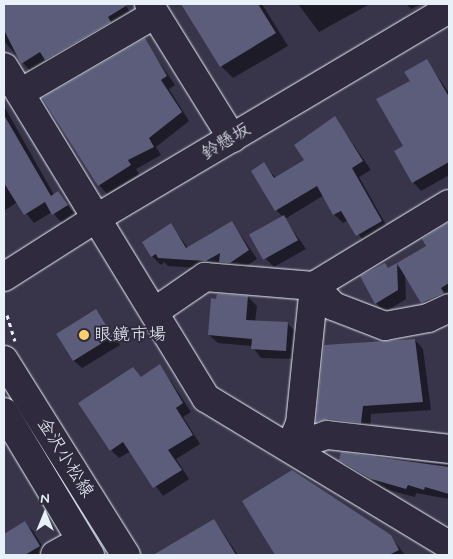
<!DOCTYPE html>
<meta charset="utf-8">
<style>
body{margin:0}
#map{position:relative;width:453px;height:559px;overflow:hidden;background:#383449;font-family:Mynerve,"Klee One",sans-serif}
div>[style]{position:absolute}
.shadow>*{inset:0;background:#0007}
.building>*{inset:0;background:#5b5d7a;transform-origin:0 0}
.path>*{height:3px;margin-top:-1.5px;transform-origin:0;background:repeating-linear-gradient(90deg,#e8f1f8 0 4px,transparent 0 8px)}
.roads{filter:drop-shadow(0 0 1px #e8f1f8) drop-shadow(0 0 1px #e8f1f8)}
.minor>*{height:28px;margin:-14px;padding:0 14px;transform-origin:14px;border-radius:14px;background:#2f2a3d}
.major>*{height:28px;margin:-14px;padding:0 14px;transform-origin:14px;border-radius:14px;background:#2f2a3d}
.dots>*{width:14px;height:14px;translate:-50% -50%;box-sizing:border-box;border:2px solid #2f2a3d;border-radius:50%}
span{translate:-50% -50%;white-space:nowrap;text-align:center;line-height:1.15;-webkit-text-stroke:4px #2f2a3d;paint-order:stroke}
.street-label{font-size:18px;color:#e8f1f8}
.poi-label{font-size:18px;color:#e8f1f8}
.left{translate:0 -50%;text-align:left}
.frame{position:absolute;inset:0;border:5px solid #e8f1f8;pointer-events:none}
.north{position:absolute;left:20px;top:489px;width:50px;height:50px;-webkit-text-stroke:4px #2f2a3d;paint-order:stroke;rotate:0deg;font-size:14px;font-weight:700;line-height:20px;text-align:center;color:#e8f1f8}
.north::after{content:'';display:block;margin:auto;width:18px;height:22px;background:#e8f1f8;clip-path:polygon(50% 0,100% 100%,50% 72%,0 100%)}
</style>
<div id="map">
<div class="shadow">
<i style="clip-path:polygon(4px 4px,125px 4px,132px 16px,31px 72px,4px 41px)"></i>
<i style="clip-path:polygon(183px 4px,262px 4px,288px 46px,233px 78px,221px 66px)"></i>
<i style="clip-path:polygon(298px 4px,368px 4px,368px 5px,319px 32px)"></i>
<i style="clip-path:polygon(406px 4px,421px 4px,411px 9px)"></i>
<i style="clip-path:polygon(144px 40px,175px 85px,169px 89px,189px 121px,156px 147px,161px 155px,136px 169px,139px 174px,107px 194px,99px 185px)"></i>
<i style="clip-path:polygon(426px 60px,449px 93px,449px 175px,421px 191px,413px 182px,405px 147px,411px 81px)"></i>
<i style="clip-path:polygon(4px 106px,54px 195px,58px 193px,76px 215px,62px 223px,52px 212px,34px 223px,17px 202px,4px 211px)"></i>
<i style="clip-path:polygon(335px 118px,371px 170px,359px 177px,389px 230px,365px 243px,348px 220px,343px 223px,334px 214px,324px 195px,285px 219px,306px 249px,274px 267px,266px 259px,283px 217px,276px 210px,264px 164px,276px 178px,306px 160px)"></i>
<i style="clip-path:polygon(232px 222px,257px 259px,239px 271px,229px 270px,223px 264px,215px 269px,168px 266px,164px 262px,161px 265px,152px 256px,171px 225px,188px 248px)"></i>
<i style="clip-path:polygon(449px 223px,449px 302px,431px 311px,405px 273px,406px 299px,385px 312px,376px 303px,385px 265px,389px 269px,396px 265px,402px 270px,428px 246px,424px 239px)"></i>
<i style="clip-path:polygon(248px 297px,257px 306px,255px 322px,287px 323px,296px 332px,295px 359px,261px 358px,252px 346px,218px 343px,209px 335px)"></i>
<i style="clip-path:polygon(96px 311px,120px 345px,82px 368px,73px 360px)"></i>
<i style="clip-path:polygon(415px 340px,423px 349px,431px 410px,371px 414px,370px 431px,326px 430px,317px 422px)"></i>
<i style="clip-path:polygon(160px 365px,191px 412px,183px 417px,200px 444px,176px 459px,189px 479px,163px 496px,131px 451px,119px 458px,111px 450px,133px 368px,142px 378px)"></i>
<i style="clip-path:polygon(342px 454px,449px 465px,449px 499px,416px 493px,415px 497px,381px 488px,349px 469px,340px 460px)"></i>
<i style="clip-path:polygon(244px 501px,391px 537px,405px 555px,275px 555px)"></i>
<i style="clip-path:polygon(214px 520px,238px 555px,167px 555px,164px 550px)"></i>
<i style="clip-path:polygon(24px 522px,33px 531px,48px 555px,4px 555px,4px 536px)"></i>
</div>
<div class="building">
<i style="clip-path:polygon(4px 4px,129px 4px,108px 17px,111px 22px,45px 60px,40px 52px,21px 64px,4px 30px)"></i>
<i style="clip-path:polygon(181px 4px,258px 4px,276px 33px,220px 67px)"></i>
<i style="clip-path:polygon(145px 38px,167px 76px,161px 80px,182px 112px,149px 138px,154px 147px,128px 160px,131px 165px,98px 186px,42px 98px)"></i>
<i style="clip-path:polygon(427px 59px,449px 97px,449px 162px,412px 183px,394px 151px,403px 146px,376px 99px,410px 81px,404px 72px)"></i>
<i style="clip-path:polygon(4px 115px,51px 196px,58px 191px,68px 205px,52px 215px,45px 202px,24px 215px,4px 183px)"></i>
<i style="clip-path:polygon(335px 116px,363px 161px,352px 168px,382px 221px,356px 236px,341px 211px,333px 215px,317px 186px,275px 211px,251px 171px,264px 162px,274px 178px,304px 160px,294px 145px)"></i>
<i style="left:284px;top:215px;width:29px;height:40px;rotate:61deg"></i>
<i style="clip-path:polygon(232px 221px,249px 250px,230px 263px,219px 262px,220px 253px,206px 261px,158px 258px,156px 254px,151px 257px,142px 242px,171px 223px,186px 248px)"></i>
<i style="clip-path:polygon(449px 222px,449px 283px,441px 288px,444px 293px,421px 303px,397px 263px,426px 246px,422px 239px)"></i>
<i style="clip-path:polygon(385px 263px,388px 268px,397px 263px,398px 290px,375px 304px,360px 276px)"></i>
<i style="clip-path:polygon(217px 294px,248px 296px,246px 320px,288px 322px,286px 351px,251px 349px,252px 339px,208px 335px,211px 298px,216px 299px)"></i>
<i style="left:96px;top:309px;width:32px;height:47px;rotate:58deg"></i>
<i style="clip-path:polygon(415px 339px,423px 402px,363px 406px,361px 423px,329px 419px,316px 422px,324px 345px)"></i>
<i style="clip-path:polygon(160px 364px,183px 403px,176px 408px,193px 435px,168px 450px,182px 470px,153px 488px,123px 442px,110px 451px,78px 403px,133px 367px,141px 377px)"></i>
<i style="clip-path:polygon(341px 452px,449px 467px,449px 494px,425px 487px,424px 490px,408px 485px,406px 489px,371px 479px,339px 460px)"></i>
<i style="clip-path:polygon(292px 470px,391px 535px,399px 550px,389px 555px,275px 555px,242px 501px)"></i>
<i style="clip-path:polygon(214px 519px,236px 555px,153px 555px)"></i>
<i style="clip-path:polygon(25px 521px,40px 546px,25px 555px,4px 555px,4px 534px)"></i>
</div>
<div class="path">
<i style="left:7px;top:315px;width:27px;rotate:73deg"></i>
</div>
<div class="roads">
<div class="minor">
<i style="left:149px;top:4px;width:158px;rotate:58.2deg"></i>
<i style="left:4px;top:67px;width:388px;rotate:58.6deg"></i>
<i style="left:206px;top:398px;width:284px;rotate:31.2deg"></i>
<i style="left:20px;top:93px;width:156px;rotate:-30.3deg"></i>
<i style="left:4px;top:277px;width:108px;rotate:-32.5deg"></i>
<i style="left:95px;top:219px;width:412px;rotate:-30.7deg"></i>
<i style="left:314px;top:286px;width:158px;rotate:-31.3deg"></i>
<i style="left:154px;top:312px;width:62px;rotate:-34.5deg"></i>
<i style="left:205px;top:277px;width:109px;rotate:4.7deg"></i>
<i style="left:314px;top:286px;width:28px;rotate:46deg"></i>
<i style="left:333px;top:306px;width:56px;rotate:21deg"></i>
<i style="left:385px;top:326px;width:44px;rotate:-10.5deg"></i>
<i style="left:428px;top:318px;width:23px;rotate:-25deg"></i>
<i style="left:290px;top:447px;width:25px;rotate:-67deg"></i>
<i style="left:300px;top:424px;width:139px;rotate:-84.2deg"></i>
<i style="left:290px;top:447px;width:39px;rotate:-18deg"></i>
<i style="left:327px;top:435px;width:123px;rotate:6.5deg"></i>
<i style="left:55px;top:555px;width:29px;rotate:-29deg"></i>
</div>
<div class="major">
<i style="left:4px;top:360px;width:230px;rotate:58deg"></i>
<i style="left:4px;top:412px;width:167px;rotate:59deg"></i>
</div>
</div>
<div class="dots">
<i style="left:84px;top:335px;background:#ffd166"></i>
</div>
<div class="street-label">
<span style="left:226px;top:142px;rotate:-31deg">鈴懸坂</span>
<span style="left:65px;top:458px;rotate:58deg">金沢小松線</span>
</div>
<div class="poi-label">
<span class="left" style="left:94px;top:335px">眼鏡市場</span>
</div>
<div class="frame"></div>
<div class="north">N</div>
</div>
